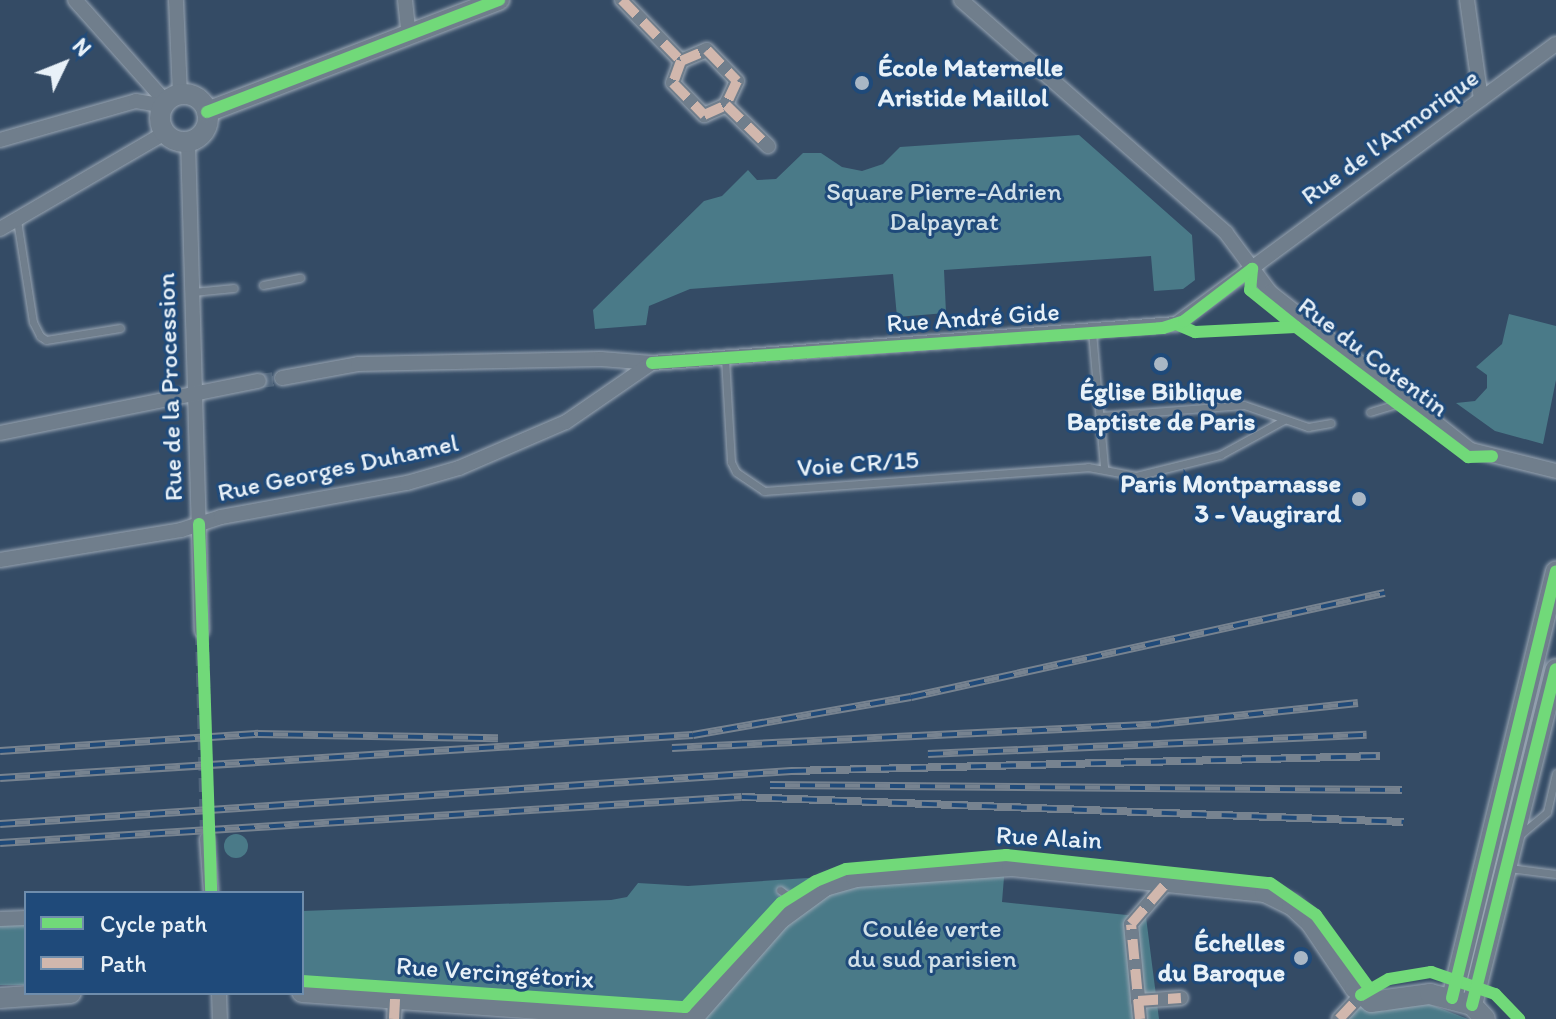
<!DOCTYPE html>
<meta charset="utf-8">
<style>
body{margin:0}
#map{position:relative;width:1556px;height:1019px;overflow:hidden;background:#344b65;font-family:Itim,sans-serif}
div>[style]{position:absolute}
.green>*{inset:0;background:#4a7a88;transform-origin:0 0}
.round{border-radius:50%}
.street-tunnel>*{height:14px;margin-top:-7px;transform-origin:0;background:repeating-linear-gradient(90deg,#4f647b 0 14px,transparent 0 21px)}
.roads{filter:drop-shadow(0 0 2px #9aa6b3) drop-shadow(0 0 2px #9aa6b3)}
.lane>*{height:7px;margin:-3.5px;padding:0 3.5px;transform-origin:3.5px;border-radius:3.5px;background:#707e8c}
.street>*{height:14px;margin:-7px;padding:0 7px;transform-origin:7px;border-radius:7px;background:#707e8c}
.secondary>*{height:20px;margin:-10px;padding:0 10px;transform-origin:10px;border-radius:10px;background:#707e8c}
.secondary>.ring{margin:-10px;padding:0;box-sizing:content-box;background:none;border:20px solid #707e8c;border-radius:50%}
.rail>*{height:8px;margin-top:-4px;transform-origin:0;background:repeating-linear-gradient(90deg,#1f4a7a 0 15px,#778390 0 30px);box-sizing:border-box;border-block:2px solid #778390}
.quiet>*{height:10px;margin-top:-5px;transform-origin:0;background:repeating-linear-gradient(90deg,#d1b7ad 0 20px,transparent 0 30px)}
.cycleway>*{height:12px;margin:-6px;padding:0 6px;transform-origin:6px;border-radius:6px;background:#71d979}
.dots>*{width:22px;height:22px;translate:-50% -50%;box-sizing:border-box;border:4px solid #1f4a7a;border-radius:50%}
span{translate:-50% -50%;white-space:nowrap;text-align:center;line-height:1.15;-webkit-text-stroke:6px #1f4a7a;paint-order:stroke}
.poi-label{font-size:26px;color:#e8f1f8;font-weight:700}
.left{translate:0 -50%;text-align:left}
.right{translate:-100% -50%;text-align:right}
.street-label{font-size:26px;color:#e8f1f8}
.park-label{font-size:26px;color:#d1e0e8}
.legend{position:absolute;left:24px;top:891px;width:280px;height:104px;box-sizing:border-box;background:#1f4a7a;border:2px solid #6f8dac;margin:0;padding:10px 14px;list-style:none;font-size:24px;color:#e8f1f8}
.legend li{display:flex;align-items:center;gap:16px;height:40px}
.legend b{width:40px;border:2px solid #6f8dac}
.north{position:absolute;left:24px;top:24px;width:80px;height:80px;-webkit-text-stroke:6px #1f4a7a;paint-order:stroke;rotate:47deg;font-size:22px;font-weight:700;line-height:32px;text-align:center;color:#e8f1f8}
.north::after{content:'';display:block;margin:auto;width:28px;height:36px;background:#e8f1f8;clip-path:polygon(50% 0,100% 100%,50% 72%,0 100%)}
</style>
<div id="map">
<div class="green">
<i style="clip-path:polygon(1079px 135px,1192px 235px,1195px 280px,1183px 289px,1154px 291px,1151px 256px,944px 270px,946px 313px,897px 317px,893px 274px,690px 289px,649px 306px,646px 325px,595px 329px,593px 310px,704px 201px,722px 196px,748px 170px,757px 180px,776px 179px,803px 153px,821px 153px,842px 167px,862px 171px,883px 164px,900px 147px)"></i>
<i style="clip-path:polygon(1509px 314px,1556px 326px,1556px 380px,1543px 444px,1495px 431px,1456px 403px,1475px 401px,1487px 388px,1487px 375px,1476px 367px,1502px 344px)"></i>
<i class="round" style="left:224px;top:834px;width:24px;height:24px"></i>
<i style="clip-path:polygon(1005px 865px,1002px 902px,1146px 917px,1159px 1019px,687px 1019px,302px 986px,302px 911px,611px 900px,627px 897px,638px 883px,688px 886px)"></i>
<i style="left:0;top:922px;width:26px;height:63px"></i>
<i style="clip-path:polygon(1424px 1002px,1468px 1019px,1345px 1019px,1360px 1003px,1384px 1011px)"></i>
</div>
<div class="street-tunnel">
<i style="left:259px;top:381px;width:23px;rotate:-7deg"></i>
<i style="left:202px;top:631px;width:208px;rotate:88.6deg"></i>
</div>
<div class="roads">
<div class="lane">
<i style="left:17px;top:220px;width:103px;rotate:81.1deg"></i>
<i style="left:33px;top:322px;width:16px;rotate:63deg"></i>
<i style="left:40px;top:336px;width:7px;rotate:34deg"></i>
<i style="left:46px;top:340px;width:75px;rotate:-9.2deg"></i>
<i style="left:263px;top:285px;width:38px;rotate:-11deg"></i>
<i style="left:193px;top:292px;width:41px;rotate:-5.6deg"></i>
<i style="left:1092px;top:332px;width:136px;rotate:84.9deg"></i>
<i style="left:725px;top:358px;width:104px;rotate:86.7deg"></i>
<i style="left:731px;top:462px;width:11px;rotate:63deg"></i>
<i style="left:736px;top:472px;width:34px;rotate:34deg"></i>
<i style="left:764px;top:491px;width:325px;rotate:-4.2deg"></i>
<i style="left:1088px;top:467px;width:49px;rotate:10.6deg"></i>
<i style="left:1136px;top:476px;width:87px;rotate:-14deg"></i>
<i style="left:1220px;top:455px;width:73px;rotate:-28.7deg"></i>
<i style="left:1370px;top:412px;width:39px;rotate:-17deg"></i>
<i style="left:1100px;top:416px;width:144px;rotate:-4.4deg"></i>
<i style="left:1244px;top:405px;width:68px;rotate:19deg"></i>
<i style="left:1308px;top:427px;width:23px;rotate:-10deg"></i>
<i style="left:1521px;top:834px;width:34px;rotate:-40deg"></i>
<i style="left:1547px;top:812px;width:40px;rotate:-77deg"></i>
<i style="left:1509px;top:868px;width:47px;rotate:7.3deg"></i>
<i style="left:780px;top:890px;width:22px;rotate:36deg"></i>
</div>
<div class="street">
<i style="left:75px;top:0;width:137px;rotate:48.3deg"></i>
<i style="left:176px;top:0;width:94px;rotate:87.6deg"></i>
<i style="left:405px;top:0;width:31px;rotate:84deg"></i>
<i style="left:622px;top:0;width:85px;rotate:46deg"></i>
<i style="left:681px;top:61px;width:28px;rotate:-23deg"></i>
<i style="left:707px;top:50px;width:43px;rotate:45.9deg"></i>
<i style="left:737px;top:81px;width:26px;rotate:115deg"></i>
<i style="left:726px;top:105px;width:59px;rotate:44.3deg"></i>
<i style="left:961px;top:0;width:353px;rotate:41.3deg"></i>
<i style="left:1226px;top:233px;width:74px;rotate:53.3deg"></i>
<i style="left:1270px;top:292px;width:256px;rotate:38.2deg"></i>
<i style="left:1471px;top:450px;width:88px;rotate:13.9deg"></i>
<i style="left:1467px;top:0;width:100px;rotate:82deg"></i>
<i style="left:681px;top:61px;width:23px;rotate:110deg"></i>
<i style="left:673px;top:83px;width:45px;rotate:45.9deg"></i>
<i style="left:704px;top:115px;width:24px;rotate:-24deg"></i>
<i style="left:0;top:140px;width:141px;rotate:-16deg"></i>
<i style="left:136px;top:101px;width:27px;rotate:10deg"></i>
<i style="left:188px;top:141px;width:490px;rotate:88.4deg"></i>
<i style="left:0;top:229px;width:191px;rotate:-30.2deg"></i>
<i style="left:282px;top:378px;width:77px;rotate:-10.4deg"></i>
<i style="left:358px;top:364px;width:243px;rotate:-1.2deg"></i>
<i style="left:601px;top:359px;width:51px;rotate:4.5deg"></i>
<i style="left:652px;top:363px;width:525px;rotate:-4.26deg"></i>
<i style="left:1176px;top:324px;width:472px;rotate:-36.4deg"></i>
<i style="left:0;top:433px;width:264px;rotate:-11.4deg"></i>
<i style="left:0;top:560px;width:183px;rotate:-9.4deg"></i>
<i style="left:181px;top:530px;width:42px;rotate:-18deg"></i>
<i style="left:221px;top:517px;width:189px;rotate:-10.4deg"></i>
<i style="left:407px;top:483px;width:54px;rotate:-16.1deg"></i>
<i style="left:459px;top:468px;width:116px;rotate:-23.3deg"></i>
<i style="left:566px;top:422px;width:104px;rotate:-34.5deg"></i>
<i style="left:207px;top:839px;width:54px;rotate:85.8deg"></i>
<i style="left:0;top:919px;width:26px;rotate:-2deg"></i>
<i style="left:219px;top:993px;width:26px;rotate:88deg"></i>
<i style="left:1138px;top:1001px;width:43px;rotate:-4deg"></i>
<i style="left:394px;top:1019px;width:20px;rotate:-87deg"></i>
<i style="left:1140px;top:1019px;width:95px;rotate:-95.4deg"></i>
<i style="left:1131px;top:924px;width:58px;rotate:-49.2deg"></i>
<i style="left:1339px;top:1019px;width:33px;rotate:-47deg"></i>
</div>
<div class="secondary">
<i class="ring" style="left:160px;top:94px;width:28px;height:28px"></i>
<i style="left:207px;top:112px;width:313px;rotate:-21deg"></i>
<i style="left:302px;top:992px;width:378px;rotate:4.1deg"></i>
<i style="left:0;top:998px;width:71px;rotate:-4deg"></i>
<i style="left:1452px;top:998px;width:439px;rotate:-76.3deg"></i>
<i style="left:1472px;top:1005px;width:346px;rotate:-76deg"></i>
<i style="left:692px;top:1019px;width:133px;rotate:-48.7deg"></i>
<i style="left:780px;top:919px;width:56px;rotate:-36.3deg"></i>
<i style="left:825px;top:886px;width:32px;rotate:-16deg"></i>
<i style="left:856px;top:877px;width:156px;rotate:-4deg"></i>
<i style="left:1012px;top:866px;width:254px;rotate:5.9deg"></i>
<i style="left:1265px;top:892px;width:30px;rotate:26deg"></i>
<i style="left:1292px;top:905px;width:26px;rotate:43deg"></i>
<i style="left:1311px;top:923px;width:78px;rotate:55.9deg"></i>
<i style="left:1355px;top:988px;width:21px;rotate:41deg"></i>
<i style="left:1371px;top:1002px;width:60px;rotate:-7.7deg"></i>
<i style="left:1430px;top:994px;width:43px;rotate:14.7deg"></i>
<i style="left:1472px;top:1005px;width:19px;rotate:47deg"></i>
</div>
</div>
<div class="rail">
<i style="left:672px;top:748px;width:488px;rotate:-2.8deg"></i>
<i style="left:1159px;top:724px;width:200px;rotate:-6deg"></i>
<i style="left:0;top:751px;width:259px;rotate:-3.8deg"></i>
<i style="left:258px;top:734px;width:240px;rotate:1deg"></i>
<i style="left:928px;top:754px;width:439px;rotate:-2.5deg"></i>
<i style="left:0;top:778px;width:694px;rotate:-3.55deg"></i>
<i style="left:693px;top:735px;width:221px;rotate:-9.9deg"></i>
<i style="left:911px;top:697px;width:485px;rotate:-12.4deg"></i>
<i style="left:770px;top:785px;width:632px;rotate:0.45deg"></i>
<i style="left:0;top:824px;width:793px;rotate:-3.83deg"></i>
<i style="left:791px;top:771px;width:589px;rotate:-1.46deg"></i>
<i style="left:0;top:843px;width:743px;rotate:-3.55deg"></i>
<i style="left:742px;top:797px;width:662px;rotate:2.16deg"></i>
</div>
<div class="quiet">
<i style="left:622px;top:0;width:85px;rotate:46deg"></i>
<i style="left:681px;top:61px;width:28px;rotate:-23deg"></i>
<i style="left:707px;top:50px;width:43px;rotate:45.9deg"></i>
<i style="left:737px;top:81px;width:26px;rotate:115deg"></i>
<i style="left:726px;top:105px;width:59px;rotate:44.3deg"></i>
<i style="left:681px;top:61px;width:23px;rotate:110deg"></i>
<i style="left:673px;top:83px;width:45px;rotate:45.9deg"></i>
<i style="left:704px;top:115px;width:24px;rotate:-24deg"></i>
<i style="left:1138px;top:1001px;width:43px;rotate:-4deg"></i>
<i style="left:394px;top:1019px;width:20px;rotate:-87deg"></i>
<i style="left:1140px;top:1019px;width:95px;rotate:-95.4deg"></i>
<i style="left:1131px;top:924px;width:58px;rotate:-49.2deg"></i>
<i style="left:1339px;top:1019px;width:33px;rotate:-47deg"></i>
</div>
<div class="cycleway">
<i style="left:207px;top:112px;width:313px;rotate:-21deg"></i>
<i style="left:1252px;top:269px;width:21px;rotate:95deg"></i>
<i style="left:1250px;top:290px;width:59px;rotate:38.8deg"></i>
<i style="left:1296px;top:327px;width:216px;rotate:37.1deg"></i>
<i style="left:1468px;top:457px;width:24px;rotate:-2deg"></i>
<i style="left:1176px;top:324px;width:21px;rotate:23deg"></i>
<i style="left:1195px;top:332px;width:101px;rotate:-2.8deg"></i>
<i style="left:652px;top:363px;width:512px;rotate:-3.92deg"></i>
<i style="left:1163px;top:328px;width:22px;rotate:-18deg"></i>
<i style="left:1184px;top:321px;width:86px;rotate:-37.4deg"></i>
<i style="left:199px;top:524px;width:369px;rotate:88.1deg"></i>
<i style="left:302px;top:981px;width:384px;rotate:3.9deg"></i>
<i style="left:1361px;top:995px;width:32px;rotate:-30deg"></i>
<i style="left:1389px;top:979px;width:43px;rotate:-9.5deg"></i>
<i style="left:1431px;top:972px;width:68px;rotate:19deg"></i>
<i style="left:1495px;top:994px;width:35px;rotate:46deg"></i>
<i style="left:1452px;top:998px;width:439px;rotate:-76.3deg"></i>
<i style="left:1472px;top:1005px;width:346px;rotate:-76deg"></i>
<i style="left:685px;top:1007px;width:142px;rotate:-47.3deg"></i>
<i style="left:781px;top:903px;width:41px;rotate:-32.2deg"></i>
<i style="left:816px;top:881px;width:32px;rotate:-22deg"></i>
<i style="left:846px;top:869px;width:161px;rotate:-5deg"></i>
<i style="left:1006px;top:855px;width:265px;rotate:6.1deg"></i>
<i style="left:1270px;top:883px;width:56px;rotate:34.8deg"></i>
<i style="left:1316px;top:915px;width:90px;rotate:54deg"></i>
</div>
<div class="dots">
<i style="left:862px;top:83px;background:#a9b7c5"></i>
<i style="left:1161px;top:364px;background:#a9b7c5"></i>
<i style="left:1359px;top:499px;background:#a9b7c5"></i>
<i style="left:1301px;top:958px;background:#a9b7c5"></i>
</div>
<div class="poi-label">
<span class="left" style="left:878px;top:83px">École Maternelle<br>Aristide Maillol</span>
<span style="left:1161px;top:407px">Église Biblique<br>Baptiste de Paris</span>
<span class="right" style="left:1341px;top:499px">Paris Montparnasse<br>3 - Vaugirard</span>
<span class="right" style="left:1285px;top:958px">Échelles<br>du Baroque</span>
</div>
<div class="street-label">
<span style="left:1390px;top:137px;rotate:-36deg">Rue de l'Armorique</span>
<span style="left:973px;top:318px;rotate:-4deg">Rue André Gide</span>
<span style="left:1373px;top:357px;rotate:37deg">Rue du Cotentin</span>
<span style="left:170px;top:387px;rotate:-92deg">Rue de la Procession</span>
<span style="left:858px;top:464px;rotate:-4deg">Voie CR/15</span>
<span style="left:338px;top:468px;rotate:-12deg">Rue Georges Duhamel</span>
<span style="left:1049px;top:838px;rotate:3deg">Rue Alain</span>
<span style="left:495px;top:973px;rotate:4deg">Rue Vercingétorix</span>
</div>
<div class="park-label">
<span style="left:944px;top:207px">Square Pierre-Adrien<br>Dalpayrat</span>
<span style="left:932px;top:944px">Coulée verte<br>du sud parisien</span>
</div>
<ul class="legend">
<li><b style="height:10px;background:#71d979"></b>Cycle path</li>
<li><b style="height:10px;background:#d1b7ad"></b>Path</li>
</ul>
<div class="north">N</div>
</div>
